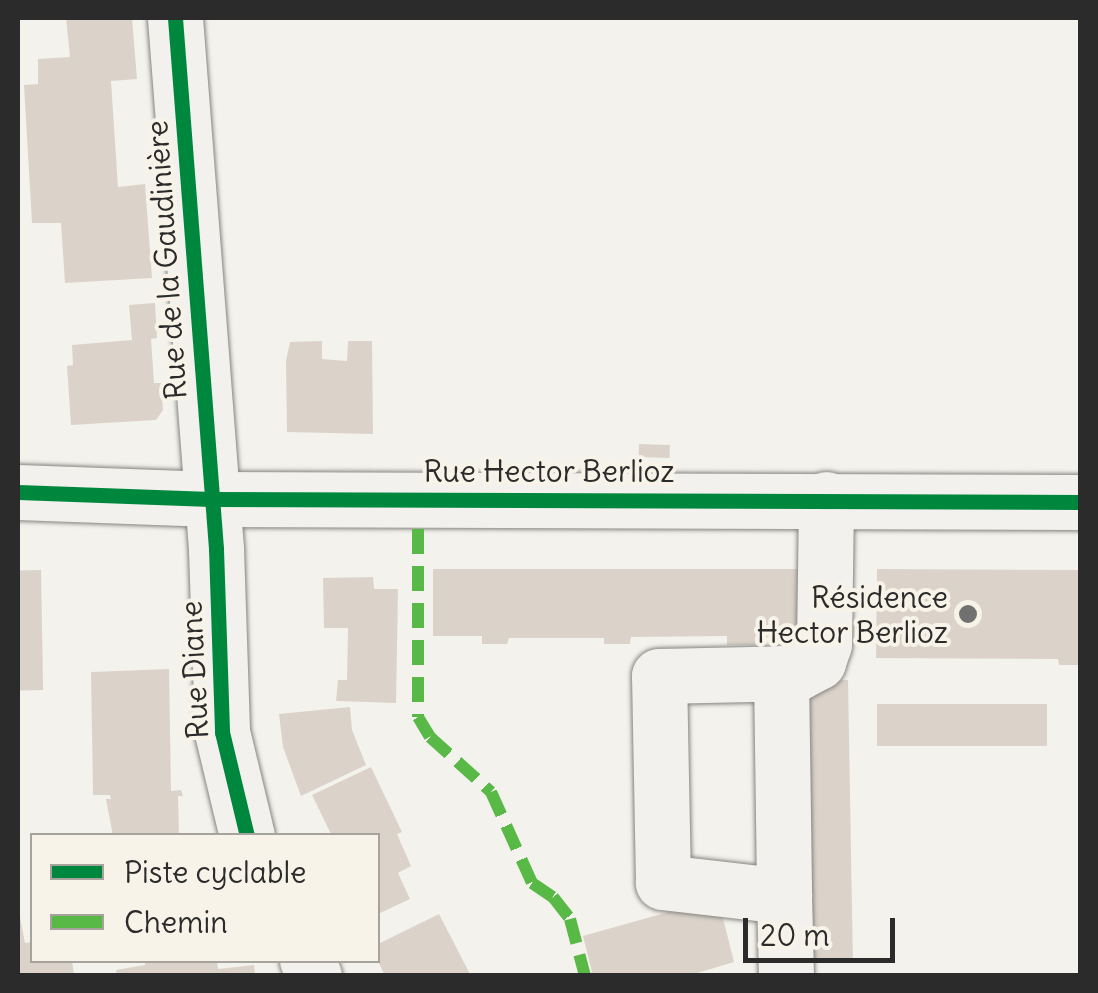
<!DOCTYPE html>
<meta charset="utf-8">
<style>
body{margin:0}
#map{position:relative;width:1098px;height:993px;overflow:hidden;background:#f4f2ec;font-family:Delius,sans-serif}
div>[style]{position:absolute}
.building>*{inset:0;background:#dbd3c9;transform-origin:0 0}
.roads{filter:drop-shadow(0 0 2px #858582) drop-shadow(0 0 2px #858582)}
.minor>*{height:55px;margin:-27.5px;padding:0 27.5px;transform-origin:27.5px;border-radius:27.5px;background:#f2f1ed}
.quiet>*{height:12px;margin-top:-6px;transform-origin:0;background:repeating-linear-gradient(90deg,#58b947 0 25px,transparent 0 37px)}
.cycleway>*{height:15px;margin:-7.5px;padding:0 7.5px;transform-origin:7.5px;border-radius:7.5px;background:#00873e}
.dots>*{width:28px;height:28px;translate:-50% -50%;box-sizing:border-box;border:5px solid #f7f3e8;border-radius:50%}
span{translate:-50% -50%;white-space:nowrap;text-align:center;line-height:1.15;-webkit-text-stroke:8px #f7f3e8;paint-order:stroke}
.street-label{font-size:30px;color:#2b2b2b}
.poi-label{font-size:30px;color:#2b2b2b}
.right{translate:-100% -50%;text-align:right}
.frame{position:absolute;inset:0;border:20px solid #2b2b2b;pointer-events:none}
.legend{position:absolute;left:30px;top:833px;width:350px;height:130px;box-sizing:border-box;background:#f7f3e8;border:2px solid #a5a39c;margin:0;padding:12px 18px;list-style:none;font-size:30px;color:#2b2b2b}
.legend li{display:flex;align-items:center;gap:20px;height:50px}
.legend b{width:50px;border:2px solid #a5a39c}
.scale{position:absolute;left:743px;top:918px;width:152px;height:45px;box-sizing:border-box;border:5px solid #2b2b2b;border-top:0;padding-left:12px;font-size:30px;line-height:35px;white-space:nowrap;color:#2b2b2b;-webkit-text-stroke:8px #f7f3e8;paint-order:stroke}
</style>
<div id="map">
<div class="building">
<i style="clip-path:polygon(66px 18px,132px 18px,137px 79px,111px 81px,118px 187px,145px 184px,152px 278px,65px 283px,61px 223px,32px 223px,24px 85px,38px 84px,38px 59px,70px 57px)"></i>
<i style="clip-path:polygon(155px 303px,157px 338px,151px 339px,154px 383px,161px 383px,163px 410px,156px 420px,71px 425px,67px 366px,73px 365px,72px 345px,132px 340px,129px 305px)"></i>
<i style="clip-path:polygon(322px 341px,322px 359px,347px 361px,348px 341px,372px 341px,373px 434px,287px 432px,286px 361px,290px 342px)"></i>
<i style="left:639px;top:444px;width:31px;height:13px;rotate:2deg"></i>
<i style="clip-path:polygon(433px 569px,804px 569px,804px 638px,755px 637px,755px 645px,727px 645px,727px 636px,631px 637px,630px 644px,604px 644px,604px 638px,509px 638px,507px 644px,482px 644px,482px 636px,433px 636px)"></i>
<i style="clip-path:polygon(877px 569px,1080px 570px,1080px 665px,1059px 665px,1058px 659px,876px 658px)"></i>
<i style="left:41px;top:570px;width:120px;height:23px;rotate:89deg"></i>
<i style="clip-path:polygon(373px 577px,374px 589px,398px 589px,396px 703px,336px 701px,338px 680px,347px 680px,348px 628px,324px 628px,323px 578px)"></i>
<i style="clip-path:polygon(169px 669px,171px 791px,181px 790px,183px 796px,178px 796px,179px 836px,113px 836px,106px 799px,111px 799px,110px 795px,93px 795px,91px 672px)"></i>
<i style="left:848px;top:680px;width:278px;height:43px;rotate:89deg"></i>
<i style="left:877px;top:704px;width:170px;height:42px"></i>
<i style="clip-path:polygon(350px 707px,352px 730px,366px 765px,301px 796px,283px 747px,279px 714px)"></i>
<i style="clip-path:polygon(371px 767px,402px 832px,397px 834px,411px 866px,398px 873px,410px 899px,378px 914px,378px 836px,332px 836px,312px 795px)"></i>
<i style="clip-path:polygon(718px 898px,734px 962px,687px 976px,593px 976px,583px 936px)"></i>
<i style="clip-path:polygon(18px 907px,25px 943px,32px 942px,32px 960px,72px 960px,74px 976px,18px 976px)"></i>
<i style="clip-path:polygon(439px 914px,471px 976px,385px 976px,378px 961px,378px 944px)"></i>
<i style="clip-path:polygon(145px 960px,217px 960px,218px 969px,254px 965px,255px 976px,117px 976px,116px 970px,145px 965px)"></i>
</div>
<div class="roads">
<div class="minor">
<i style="left:175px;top:18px;width:533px;rotate:85.58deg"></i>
<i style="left:216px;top:549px;width:183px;rotate:88.1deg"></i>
<i style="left:222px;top:732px;width:107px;rotate:76.5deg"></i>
<i style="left:18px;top:492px;width:193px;rotate:2.1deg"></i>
<i style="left:211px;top:499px;width:869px;rotate:0.2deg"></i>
<i style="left:781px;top:673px;width:223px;rotate:89.2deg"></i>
<i style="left:307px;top:960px;width:17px;rotate:66deg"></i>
<i style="left:786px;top:976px;width:80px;rotate:-91.4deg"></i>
<i style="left:784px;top:896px;width:122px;rotate:-173.4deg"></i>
<i style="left:663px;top:882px;width:206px;rotate:-91.1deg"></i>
<i style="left:659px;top:676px;width:138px;rotate:-1.2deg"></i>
<i style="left:797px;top:673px;width:24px;rotate:-28deg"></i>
<i style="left:818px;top:662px;width:19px;rotate:-72deg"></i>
<i style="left:824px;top:644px;width:145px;rotate:-89.2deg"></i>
</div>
</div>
<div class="quiet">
<i style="left:418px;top:529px;width:188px;rotate:90deg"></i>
<i style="left:418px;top:717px;width:23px;rotate:59deg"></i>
<i style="left:430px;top:737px;width:82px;rotate:42deg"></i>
<i style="left:491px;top:792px;width:100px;rotate:65.7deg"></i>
<i style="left:532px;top:883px;width:25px;rotate:34deg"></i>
<i style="left:553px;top:897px;width:28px;rotate:52deg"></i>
<i style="left:570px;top:919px;width:59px;rotate:75.3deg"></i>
</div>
<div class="cycleway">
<i style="left:175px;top:18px;width:533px;rotate:85.58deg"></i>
<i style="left:216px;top:549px;width:183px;rotate:88.1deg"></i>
<i style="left:222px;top:732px;width:107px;rotate:76.5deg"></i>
<i style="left:18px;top:492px;width:193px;rotate:2.1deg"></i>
<i style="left:211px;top:499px;width:869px;rotate:0.2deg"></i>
</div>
<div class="dots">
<i style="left:968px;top:614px;background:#71716f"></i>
</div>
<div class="street-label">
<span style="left:166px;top:260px;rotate:-94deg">Rue de la Gaudinière</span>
<span style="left:549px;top:471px">Rue Hector Berlioz</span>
<span style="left:194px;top:670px;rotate:-93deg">Rue Diane</span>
</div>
<div class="poi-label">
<span class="right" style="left:948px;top:614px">Résidence<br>Hector Berlioz</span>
</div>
<div class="frame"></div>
<ul class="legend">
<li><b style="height:12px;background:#00873e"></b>Piste cyclable</li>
<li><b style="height:12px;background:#58b947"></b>Chemin</li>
</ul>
<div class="scale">20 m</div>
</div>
